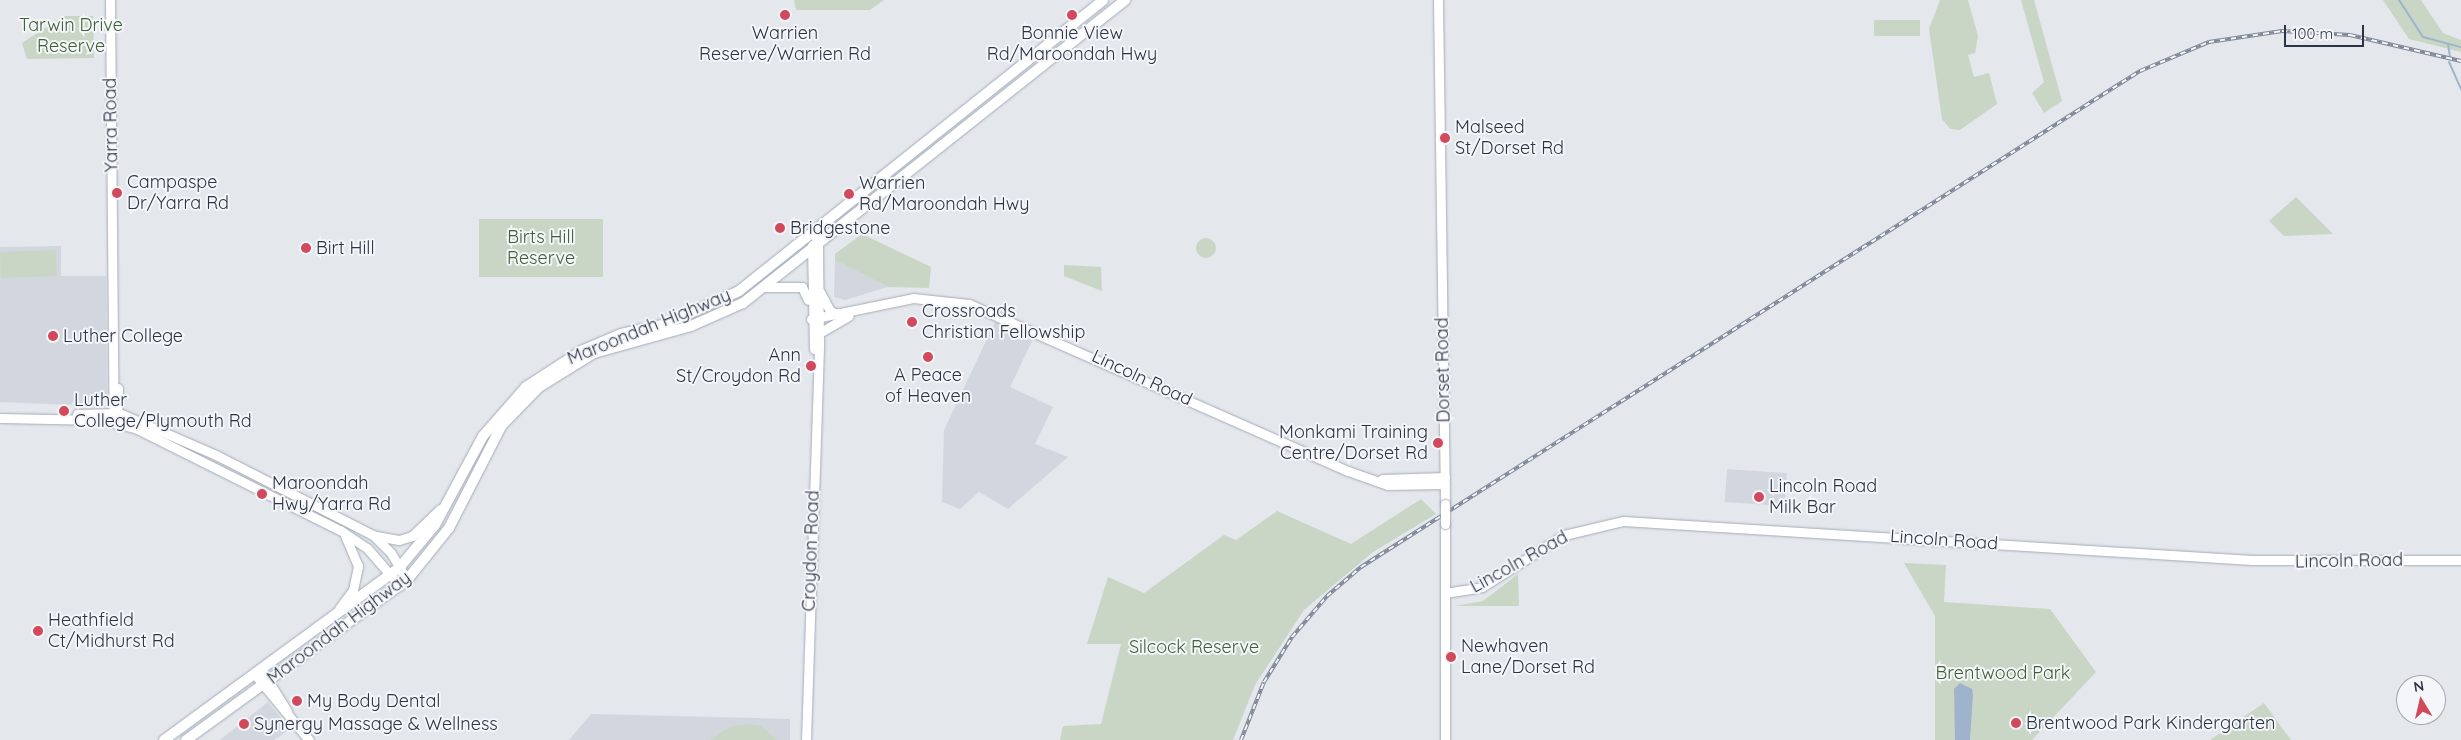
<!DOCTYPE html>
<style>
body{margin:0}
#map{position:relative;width:2461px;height:740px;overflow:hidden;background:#e4e7ec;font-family:Quicksand,sans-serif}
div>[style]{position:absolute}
.built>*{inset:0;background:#d2d6de;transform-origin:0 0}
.green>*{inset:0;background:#c9d6c5;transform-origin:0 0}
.round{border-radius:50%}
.water>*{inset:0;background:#9fb4cc}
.stream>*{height:2px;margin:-1px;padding:0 1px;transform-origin:1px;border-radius:1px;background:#9fb4cc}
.roads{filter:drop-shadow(0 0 1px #a3abb8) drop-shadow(0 0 1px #a3abb8)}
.major>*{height:9px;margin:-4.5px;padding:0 4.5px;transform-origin:4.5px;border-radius:4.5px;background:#fff}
.highway>*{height:10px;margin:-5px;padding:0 5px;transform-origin:5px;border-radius:5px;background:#fff}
.rail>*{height:4px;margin-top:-2px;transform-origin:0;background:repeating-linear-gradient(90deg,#f4f6f9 0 5.5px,#7d8696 0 11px);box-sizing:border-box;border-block:1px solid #7d8696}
.bridges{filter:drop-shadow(0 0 1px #a3abb8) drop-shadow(0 0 1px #a3abb8)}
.major-bridge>*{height:9px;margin:-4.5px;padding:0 4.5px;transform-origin:4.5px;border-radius:4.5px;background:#fff}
.dots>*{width:14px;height:14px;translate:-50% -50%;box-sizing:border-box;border:2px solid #f4f6f9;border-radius:50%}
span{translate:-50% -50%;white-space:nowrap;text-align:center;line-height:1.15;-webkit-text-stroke:4px #f4f6f9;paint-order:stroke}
.park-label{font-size:18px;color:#3f6138}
.poi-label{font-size:18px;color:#2b3445}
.left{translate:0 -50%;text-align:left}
.right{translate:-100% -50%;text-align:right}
.street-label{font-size:18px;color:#2b3445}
.north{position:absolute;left:2396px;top:675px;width:50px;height:50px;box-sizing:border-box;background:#f4f6f9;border:1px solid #a4a8b1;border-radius:50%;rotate:351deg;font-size:14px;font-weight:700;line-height:20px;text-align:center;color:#2b3445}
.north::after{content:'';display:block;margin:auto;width:18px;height:22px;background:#d1495b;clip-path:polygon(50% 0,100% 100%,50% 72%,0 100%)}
.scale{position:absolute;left:2284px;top:25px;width:80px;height:22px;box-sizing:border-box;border:2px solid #2b3445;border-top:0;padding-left:6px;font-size:15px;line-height:18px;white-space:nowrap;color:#2b3445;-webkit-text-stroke:4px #f4f6f9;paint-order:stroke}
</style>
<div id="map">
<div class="built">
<i style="clip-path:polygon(61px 246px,61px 276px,106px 276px,107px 398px,98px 406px,0 402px,0 247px)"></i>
<i style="clip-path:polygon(835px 260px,888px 287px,845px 300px,834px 297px)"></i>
<i style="clip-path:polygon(995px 322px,1033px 339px,1010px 387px,1053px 407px,1035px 444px,1068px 457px,1008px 509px,979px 492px,960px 509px,942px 502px,944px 430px)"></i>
<i style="left:1727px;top:469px;width:60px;height:33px;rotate:4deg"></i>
<i style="clip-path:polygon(268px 702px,290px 729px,274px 740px,220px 740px)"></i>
<i style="clip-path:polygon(591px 714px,790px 719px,790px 740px,569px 740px)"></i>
</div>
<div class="green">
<i style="clip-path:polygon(794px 0,884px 0,870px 10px,796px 10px)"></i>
<i style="clip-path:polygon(1940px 0,1968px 0,1978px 36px,1975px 53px,1968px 55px,1974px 77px,1989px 73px,1997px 104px,1960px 130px,1950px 129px,1942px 119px,1929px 29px)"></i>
<i style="clip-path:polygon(2021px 0,2034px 0,2062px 101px,2044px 113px,2032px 93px,2044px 82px)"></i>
<i style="clip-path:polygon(2383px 0,2421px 0,2443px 33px,2461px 40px,2461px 52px,2409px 39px)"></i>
<i style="clip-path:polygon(64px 16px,93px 16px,94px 58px,27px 59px,22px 43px)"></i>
<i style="left:1920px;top:20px;width:16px;height:46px;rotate:90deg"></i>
<i style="clip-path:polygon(2296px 197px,2333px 234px,2284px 236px,2269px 221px)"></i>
<i style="left:479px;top:219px;width:124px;height:58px"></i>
<i style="clip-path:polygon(862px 234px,931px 267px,929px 288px,888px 287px,835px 260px,835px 254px)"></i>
<i class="round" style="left:1196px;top:238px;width:20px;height:20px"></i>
<i style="left:56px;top:250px;width:26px;height:56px;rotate:88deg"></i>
<i style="clip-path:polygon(1064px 265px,1101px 267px,1102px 291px,1064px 276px)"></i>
<i style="clip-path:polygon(1421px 499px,1436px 514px,1373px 552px,1304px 610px,1255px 685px,1233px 740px,1060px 740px,1063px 726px,1101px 724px,1121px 644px,1087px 644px,1108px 577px,1144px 593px,1224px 535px,1236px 540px,1277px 511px,1351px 544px)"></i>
<i style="clip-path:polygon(1904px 563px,1946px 565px,1944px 602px,2050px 609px,2096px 672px,2032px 740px,1935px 740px,1935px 616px)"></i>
<i style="clip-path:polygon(1518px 574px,1519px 606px,1455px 606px,1483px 601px)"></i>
<i style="clip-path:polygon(2264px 703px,2291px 740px,2210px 740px)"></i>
<i style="clip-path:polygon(750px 724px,761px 726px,777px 740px,710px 740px,729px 727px)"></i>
</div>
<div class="water">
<i style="clip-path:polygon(1960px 683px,1972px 689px,1973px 695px,1970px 740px,1955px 740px,1954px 689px)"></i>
</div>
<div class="stream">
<i style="left:2399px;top:0;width:44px;rotate:57deg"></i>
<i style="left:2423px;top:37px;width:39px;rotate:15deg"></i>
<i style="left:2448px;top:44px;width:12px;rotate:81deg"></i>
<i style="left:2449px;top:62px;width:30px;rotate:66deg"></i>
</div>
<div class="roads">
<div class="major">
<i style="left:110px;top:0;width:422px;rotate:89.5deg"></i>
<i style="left:1438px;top:0;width:504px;rotate:89.2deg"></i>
<i style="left:812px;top:245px;width:104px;rotate:88.9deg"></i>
<i style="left:765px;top:287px;width:37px"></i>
<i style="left:802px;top:287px;width:14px;rotate:65deg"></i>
<i style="left:820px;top:292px;width:21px;rotate:62deg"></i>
<i style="left:830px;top:311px;width:9px;rotate:21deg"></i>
<i style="left:811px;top:319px;width:104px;rotate:-11.6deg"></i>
<i style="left:913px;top:298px;width:56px;rotate:6.1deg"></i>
<i style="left:969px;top:304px;width:414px;rotate:23.8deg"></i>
<i style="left:1348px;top:471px;width:42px;rotate:19.3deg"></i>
<i style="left:1388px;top:485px;width:57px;rotate:-1deg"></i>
<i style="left:819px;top:333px;width:34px;rotate:-30deg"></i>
<i style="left:77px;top:414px;width:42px;rotate:-1.4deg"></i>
<i style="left:119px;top:413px;width:106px;rotate:23.4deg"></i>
<i style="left:216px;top:455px;width:176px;rotate:27deg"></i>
<i style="left:373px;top:535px;width:25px;rotate:45deg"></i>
<i style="left:391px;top:553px;width:31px;rotate:59deg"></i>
<i style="left:117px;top:417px;width:29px;rotate:-88deg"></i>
<i style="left:0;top:418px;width:102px;rotate:1.1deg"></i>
<i style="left:102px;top:420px;width:34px;rotate:14deg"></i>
<i style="left:135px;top:428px;width:229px;rotate:26.5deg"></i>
<i style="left:340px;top:530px;width:32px;rotate:34deg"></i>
<i style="left:367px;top:548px;width:50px;rotate:49deg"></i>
<i style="left:1382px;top:479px;width:63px;rotate:-1.8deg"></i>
<i style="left:1445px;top:524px;width:216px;rotate:90deg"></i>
<i style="left:376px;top:536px;width:23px;rotate:10deg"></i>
<i style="left:399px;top:540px;width:14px;rotate:-17deg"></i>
<i style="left:412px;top:536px;width:39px;rotate:-44deg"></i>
<i style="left:1445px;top:593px;width:37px;rotate:-9deg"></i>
<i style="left:1482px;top:587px;width:97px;rotate:-32.4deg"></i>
<i style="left:1564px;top:535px;width:61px;rotate:-13.3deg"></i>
<i style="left:1623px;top:521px;width:630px;rotate:3.55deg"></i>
<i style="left:2252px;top:560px;width:209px"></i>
<i style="left:339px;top:609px;width:24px;rotate:-54deg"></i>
<i style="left:353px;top:590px;width:25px;rotate:-78deg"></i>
<i style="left:358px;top:566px;width:34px;rotate:-113deg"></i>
<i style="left:262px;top:671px;width:47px;rotate:58deg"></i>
<i style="left:256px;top:676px;width:83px;rotate:50.4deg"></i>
<i style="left:806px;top:740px;width:397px;rotate:-88.1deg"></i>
<i style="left:819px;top:343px;width:99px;rotate:-90.6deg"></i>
<i style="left:818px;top:244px;width:14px;rotate:-111deg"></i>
</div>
<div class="highway">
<i style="left:164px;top:740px;width:291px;rotate:-36.2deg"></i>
<i style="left:399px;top:568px;width:56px;rotate:-50.1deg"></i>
<i style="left:435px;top:525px;width:101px;rotate:-61.7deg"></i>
<i style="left:483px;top:436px;width:65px;rotate:-48.7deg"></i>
<i style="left:526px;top:387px;width:68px;rotate:-33deg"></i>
<i style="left:583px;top:350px;width:41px;rotate:-22.8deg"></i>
<i style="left:621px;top:334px;width:46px;rotate:-12.5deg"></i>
<i style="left:666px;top:324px;width:80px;rotate:-24.3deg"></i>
<i style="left:739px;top:291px;width:466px;rotate:-38.6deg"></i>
<i style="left:186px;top:740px;width:273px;rotate:-35.9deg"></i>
<i style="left:407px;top:580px;width:67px;rotate:-51.1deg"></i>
<i style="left:449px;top:528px;width:116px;rotate:-62.8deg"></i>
<i style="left:502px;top:425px;width:53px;rotate:-45.8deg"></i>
<i style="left:539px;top:387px;width:65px;rotate:-31.7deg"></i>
<i style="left:594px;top:353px;width:101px;rotate:-15.6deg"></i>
<i style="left:691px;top:326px;width:57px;rotate:-23.9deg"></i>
<i style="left:743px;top:303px;width:488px;rotate:-38.4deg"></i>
</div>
</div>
<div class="rail">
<i style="left:1241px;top:740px;width:62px;rotate:-68.4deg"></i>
<i style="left:1264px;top:682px;width:53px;rotate:-58.1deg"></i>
<i style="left:1292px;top:637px;width:54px;rotate:-49.5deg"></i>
<i style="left:1327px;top:596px;width:45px;rotate:-40.5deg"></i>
<i style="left:1361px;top:567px;width:924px;rotate:-32.49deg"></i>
<i style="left:2140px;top:71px;width:75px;rotate:-22.8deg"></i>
<i style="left:2209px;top:42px;width:74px;rotate:-8.6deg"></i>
<i style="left:2282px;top:31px;width:68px;rotate:3.4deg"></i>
<i style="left:2350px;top:35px;width:114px;rotate:13.2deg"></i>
</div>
<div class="bridges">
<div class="major-bridge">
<i style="left:1445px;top:504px;width:20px;rotate:90deg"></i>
</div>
</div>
<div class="dots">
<i style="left:785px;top:15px;background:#d1495b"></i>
<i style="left:1072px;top:15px;background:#d1495b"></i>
<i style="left:1445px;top:138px;background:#d1495b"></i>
<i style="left:117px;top:193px;background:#d1495b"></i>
<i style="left:849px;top:194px;background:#d1495b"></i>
<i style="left:780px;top:228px;background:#d1495b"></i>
<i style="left:306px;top:248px;background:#d1495b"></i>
<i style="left:912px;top:322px;background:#d1495b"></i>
<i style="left:53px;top:336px;background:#d1495b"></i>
<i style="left:928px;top:357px;background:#d1495b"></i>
<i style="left:811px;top:366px;background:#d1495b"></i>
<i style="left:64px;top:411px;background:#d1495b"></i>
<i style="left:1438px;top:443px;background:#d1495b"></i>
<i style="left:262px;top:494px;background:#d1495b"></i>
<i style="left:1759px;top:497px;background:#d1495b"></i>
<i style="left:38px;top:631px;background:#d1495b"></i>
<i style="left:1451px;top:657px;background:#d1495b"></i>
<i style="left:297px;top:701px;background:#d1495b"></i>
<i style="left:2016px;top:723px;background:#d1495b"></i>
<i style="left:244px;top:724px;background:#d1495b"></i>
</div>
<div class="park-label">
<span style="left:71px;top:36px">Tarwin Drive<br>Reserve</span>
<span style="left:541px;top:248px">Birts Hill<br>Reserve</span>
<span style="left:1194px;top:647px">Silcock Reserve</span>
<span style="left:2003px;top:673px">Brentwood Park</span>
</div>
<div class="poi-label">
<span style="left:785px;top:44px">Warrien<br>Reserve/Warrien Rd</span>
<span style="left:1072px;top:44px">Bonnie View<br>Rd/Maroondah Hwy</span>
<span class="left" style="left:1455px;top:138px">Malseed<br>St/Dorset Rd</span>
<span class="left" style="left:127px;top:193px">Campaspe<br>Dr/Yarra Rd</span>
<span class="left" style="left:859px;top:194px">Warrien<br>Rd/Maroondah Hwy</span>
<span class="left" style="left:790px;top:228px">Bridgestone</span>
<span class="left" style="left:316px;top:248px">Birt Hill</span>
<span class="left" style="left:922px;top:322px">Crossroads<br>Christian Fellowship</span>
<span class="left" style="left:63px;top:336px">Luther College</span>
<span class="right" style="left:801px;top:366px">Ann<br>St/Croydon Rd</span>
<span style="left:928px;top:386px">A Peace<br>of Heaven</span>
<span class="left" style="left:74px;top:411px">Luther<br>College/Plymouth Rd</span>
<span class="right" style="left:1428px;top:443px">Monkami Training<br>Centre/Dorset Rd</span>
<span class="left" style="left:272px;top:494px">Maroondah<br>Hwy/Yarra Rd</span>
<span class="left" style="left:1769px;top:497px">Lincoln Road<br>Milk Bar</span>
<span class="left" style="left:48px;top:631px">Heathfield<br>Ct/Midhurst Rd</span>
<span class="left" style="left:1461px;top:657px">Newhaven<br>Lane/Dorset Rd</span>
<span class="left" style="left:307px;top:701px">My Body Dental</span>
<span class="left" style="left:2026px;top:723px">Brentwood Park Kindergarten</span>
<span class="left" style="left:254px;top:724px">Synergy Massage &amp; Wellness</span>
</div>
<div class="street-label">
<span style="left:111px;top:125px;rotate:-91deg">Yarra Road</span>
<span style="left:649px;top:327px;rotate:-22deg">Maroondah Highway</span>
<span style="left:1443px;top:370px;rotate:-91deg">Dorset Road</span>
<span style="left:1142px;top:378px;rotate:25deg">Lincoln Road</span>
<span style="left:1944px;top:540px;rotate:4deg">Lincoln Road</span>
<span style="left:811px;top:551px;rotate:-88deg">Croydon Road</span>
<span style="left:2349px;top:561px;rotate:-1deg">Lincoln Road</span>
<span style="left:1519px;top:562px;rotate:-29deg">Lincoln Road</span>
<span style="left:339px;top:628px;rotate:-37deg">Maroondah Highway</span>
</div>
<div class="north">N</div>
<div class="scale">100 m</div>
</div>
